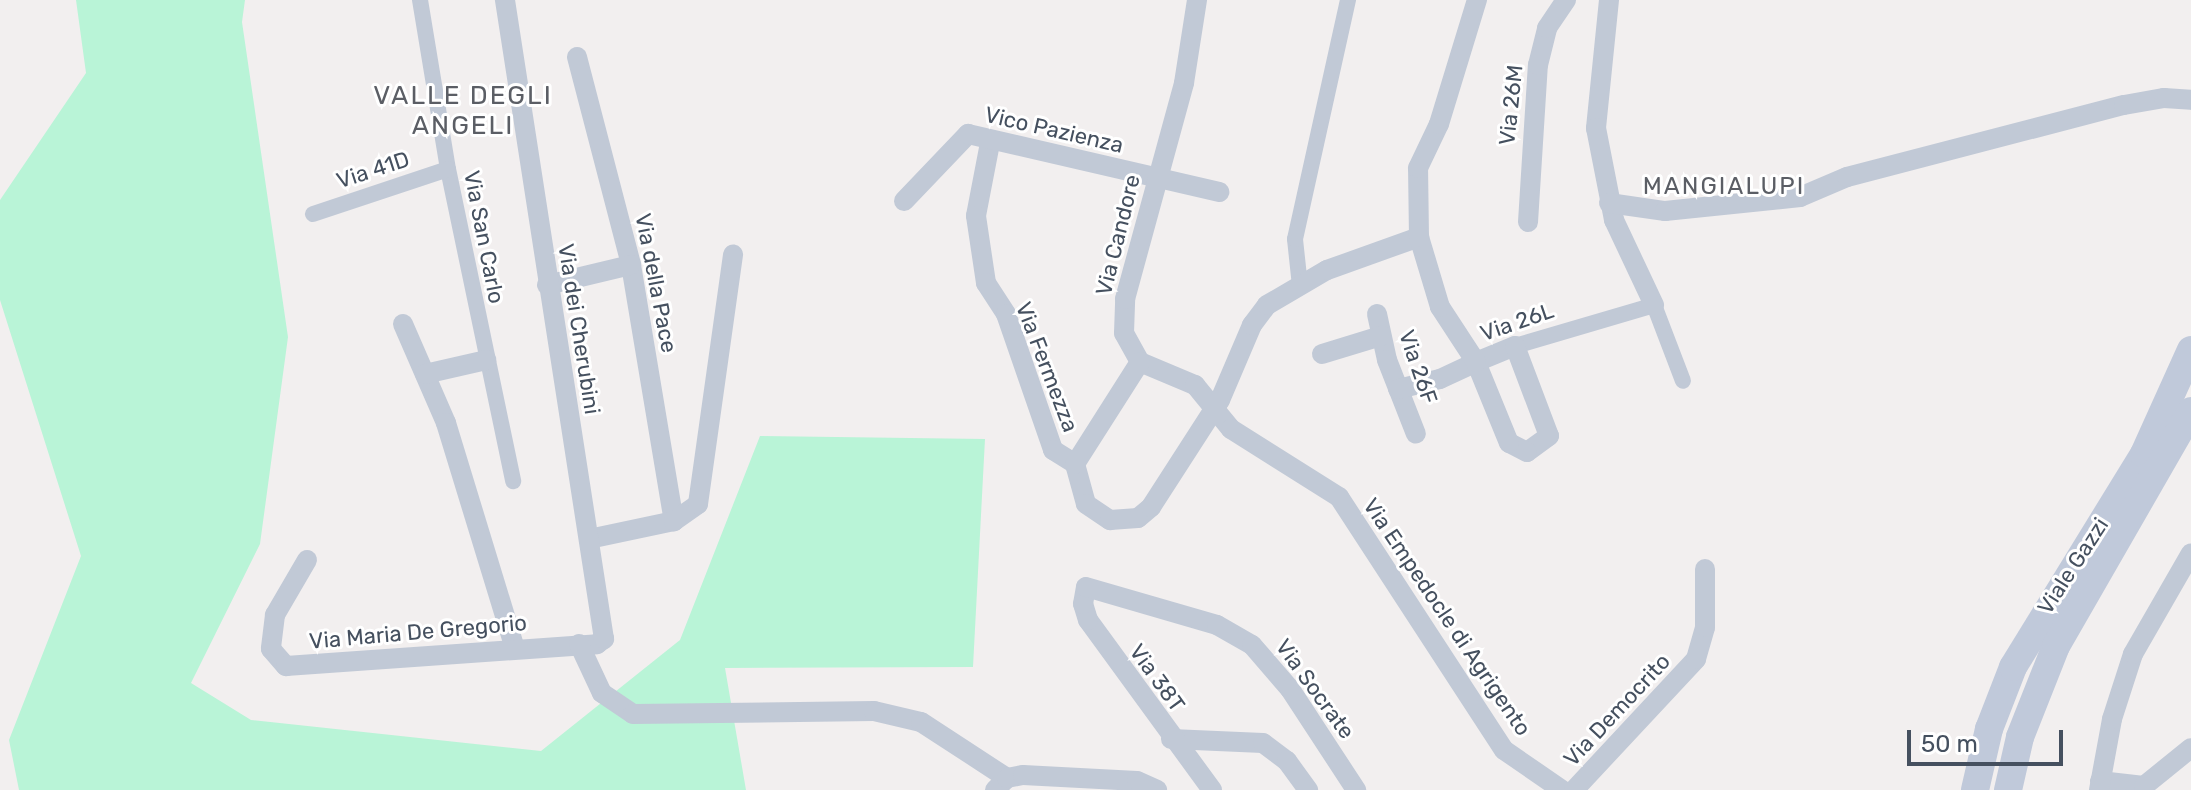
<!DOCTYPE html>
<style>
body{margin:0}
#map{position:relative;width:2191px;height:790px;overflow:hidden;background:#f2efef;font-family:Rubik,sans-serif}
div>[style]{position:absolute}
.green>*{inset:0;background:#b9f4d7}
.pedestrian>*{height:16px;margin:-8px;padding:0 8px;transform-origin:8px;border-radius:8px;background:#c1c9d6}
.minor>*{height:20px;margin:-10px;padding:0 10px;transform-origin:10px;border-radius:10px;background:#c1c9d6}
.secondary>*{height:28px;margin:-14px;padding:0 14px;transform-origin:14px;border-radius:14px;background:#c0c9da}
span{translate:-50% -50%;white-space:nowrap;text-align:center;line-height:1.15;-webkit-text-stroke:6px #fff;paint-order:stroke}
.street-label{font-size:22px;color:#45505f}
.neighbourhood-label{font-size:24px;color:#5b5e65;letter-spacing:2px}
.quarter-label{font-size:26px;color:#5b5e65;letter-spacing:2px}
.scale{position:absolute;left:1907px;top:730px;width:156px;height:36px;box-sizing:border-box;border:4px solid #45505f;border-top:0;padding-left:10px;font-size:24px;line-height:28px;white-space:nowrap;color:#45505f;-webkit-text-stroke:6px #fff;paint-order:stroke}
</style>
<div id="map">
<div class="green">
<i style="clip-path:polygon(76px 0,245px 0,242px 22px,288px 337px,260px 544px,191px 683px,251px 720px,541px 751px,680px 640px,760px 436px,985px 439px,973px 667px,725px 668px,746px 790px,19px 790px,9px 740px,81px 556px,0 300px,0 200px,86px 73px)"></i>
</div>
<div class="pedestrian">
<i style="left:420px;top:0;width:171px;rotate:80.6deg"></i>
<i style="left:448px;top:169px;width:319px;rotate:78.2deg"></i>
<i style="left:313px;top:214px;width:142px;rotate:-18.4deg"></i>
<i style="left:1300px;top:286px;width:47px;rotate:-96.1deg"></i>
<i style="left:1295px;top:239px;width:245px;rotate:-77.5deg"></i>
<i style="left:1515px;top:346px;width:145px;rotate:-16.4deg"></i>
<i style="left:1654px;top:305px;width:81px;rotate:69.1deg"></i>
</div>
<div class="minor">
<i style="left:1609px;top:0;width:129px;rotate:95.8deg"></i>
<i style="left:1596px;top:128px;width:94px;rotate:78.9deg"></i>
<i style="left:1614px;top:220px;width:94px;rotate:64.8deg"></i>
<i style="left:577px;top:57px;width:215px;rotate:75.4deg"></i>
<i style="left:631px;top:265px;width:260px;rotate:80.5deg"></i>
<i style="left:990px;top:143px;width:74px;rotate:100.9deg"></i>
<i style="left:976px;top:216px;width:68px;rotate:81.5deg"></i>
<i style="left:986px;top:283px;width:37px;rotate:57deg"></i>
<i style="left:1006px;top:314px;width:144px;rotate:70.9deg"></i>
<i style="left:1053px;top:450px;width:26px;rotate:32deg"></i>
<i style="left:1075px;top:464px;width:41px;rotate:74.6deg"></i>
<i style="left:1086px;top:504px;width:29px;rotate:34deg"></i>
<i style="left:1110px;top:520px;width:28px;rotate:-4deg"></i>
<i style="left:1138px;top:518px;width:17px;rotate:-40deg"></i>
<i style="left:1151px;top:507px;width:127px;rotate:-57.2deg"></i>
<i style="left:1220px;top:400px;width:82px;rotate:-66.9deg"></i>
<i style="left:1252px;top:325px;width:25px;rotate:-53deg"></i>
<i style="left:1267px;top:305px;width:69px;rotate:-30.3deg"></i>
<i style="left:1327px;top:270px;width:98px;rotate:-19.7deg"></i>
<i style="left:904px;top:201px;width:93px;rotate:-46.3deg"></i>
<i style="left:968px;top:134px;width:258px;rotate:13deg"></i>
<i style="left:1609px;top:203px;width:57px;rotate:8.1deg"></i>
<i style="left:1665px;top:211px;width:136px;rotate:-5.9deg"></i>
<i style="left:1800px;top:197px;width:51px;rotate:-23.1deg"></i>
<i style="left:1847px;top:177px;width:286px;rotate:-14.6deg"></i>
<i style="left:2124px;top:105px;width:41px;rotate:-9.9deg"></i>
<i style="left:2164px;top:98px;width:27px;rotate:4deg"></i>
<i style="left:1528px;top:222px;width:157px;rotate:-86.4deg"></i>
<i style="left:1538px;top:65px;width:38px;rotate:-76deg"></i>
<i style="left:1547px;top:28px;width:34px;rotate:-56deg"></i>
<i style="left:547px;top:285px;width:86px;rotate:-13.4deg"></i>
<i style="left:1377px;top:314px;width:47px;rotate:77.7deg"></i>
<i style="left:1387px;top:360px;width:79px;rotate:68.6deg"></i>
<i style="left:403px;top:324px;width:108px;rotate:66.5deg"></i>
<i style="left:446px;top:423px;width:233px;rotate:73deg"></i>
<i style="left:1322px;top:354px;width:62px;rotate:-17deg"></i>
<i style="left:1140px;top:362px;width:60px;rotate:22.7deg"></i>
<i style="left:1195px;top:385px;width:57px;rotate:50.7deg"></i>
<i style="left:1231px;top:429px;width:128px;rotate:32.2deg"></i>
<i style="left:1339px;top:497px;width:302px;rotate:56.9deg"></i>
<i style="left:1504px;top:750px;width:70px;rotate:34.6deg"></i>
<i style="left:1140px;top:362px;width:33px;rotate:-119deg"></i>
<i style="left:1124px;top:333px;width:34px;rotate:-88deg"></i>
<i style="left:1125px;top:299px;width:224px;rotate:-74.7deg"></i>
<i style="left:1184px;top:83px;width:84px;rotate:-81.1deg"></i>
<i style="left:425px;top:374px;width:63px;rotate:-12.9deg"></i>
<i style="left:1398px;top:389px;width:43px;rotate:-13.4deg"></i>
<i style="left:1440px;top:379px;width:40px;rotate:-25deg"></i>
<i style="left:1476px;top:362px;width:42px;rotate:-22.3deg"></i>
<i style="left:1515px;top:346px;width:96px;rotate:69.3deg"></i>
<i style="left:1549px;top:436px;width:27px;rotate:144deg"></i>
<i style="left:1527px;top:452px;width:20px;rotate:-153deg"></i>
<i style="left:1509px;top:443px;width:87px;rotate:-112.2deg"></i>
<i style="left:1476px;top:362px;width:66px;rotate:-123.2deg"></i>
<i style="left:1440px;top:307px;width:73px;rotate:-106.7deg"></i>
<i style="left:1419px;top:237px;width:69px;rotate:-90.8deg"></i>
<i style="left:1418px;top:168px;width:49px;rotate:-64.5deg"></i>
<i style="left:1439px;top:124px;width:130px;rotate:-73deg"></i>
<i style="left:1075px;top:464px;width:121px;rotate:-57.5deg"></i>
<i style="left:589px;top:539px;width:87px;rotate:-12deg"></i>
<i style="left:674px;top:521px;width:29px;rotate:-35deg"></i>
<i style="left:698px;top:504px;width:252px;rotate:-82deg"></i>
<i style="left:307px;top:560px;width:64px;rotate:120.2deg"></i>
<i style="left:275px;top:615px;width:34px;rotate:97deg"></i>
<i style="left:271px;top:649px;width:23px;rotate:49deg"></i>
<i style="left:286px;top:666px;width:312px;rotate:-4deg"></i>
<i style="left:597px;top:644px;width:9px;rotate:-36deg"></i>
<i style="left:604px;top:639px;width:647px;rotate:-98.81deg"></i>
<i style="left:579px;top:644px;width:54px;rotate:64.9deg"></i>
<i style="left:602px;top:693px;width:37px;rotate:34deg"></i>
<i style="left:633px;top:714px;width:241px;rotate:-0.7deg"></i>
<i style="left:874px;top:711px;width:48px;rotate:13.2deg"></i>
<i style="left:921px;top:722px;width:103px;rotate:33.1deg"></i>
<i style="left:1171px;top:739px;width:92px;rotate:2.5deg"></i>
<i style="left:1263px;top:743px;width:30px;rotate:37deg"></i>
<i style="left:1287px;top:761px;width:36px;rotate:54deg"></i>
<i style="left:2100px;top:781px;width:44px;rotate:6.5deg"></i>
<i style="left:2144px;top:786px;width:60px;rotate:-39deg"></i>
<i style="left:995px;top:790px;width:17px;rotate:-45deg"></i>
<i style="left:1007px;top:778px;width:16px;rotate:-11deg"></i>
<i style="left:1023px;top:775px;width:114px;rotate:3deg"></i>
<i style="left:1137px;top:781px;width:22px;rotate:24deg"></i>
<i style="left:1212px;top:790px;width:210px;rotate:-126.1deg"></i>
<i style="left:1088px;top:620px;width:17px;rotate:-107deg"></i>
<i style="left:1083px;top:604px;width:17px;rotate:-80deg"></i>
<i style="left:1086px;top:587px;width:136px;rotate:16.2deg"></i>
<i style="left:1217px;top:625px;width:40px;rotate:29.7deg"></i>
<i style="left:1252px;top:645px;width:58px;rotate:49.2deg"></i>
<i style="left:1290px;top:689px;width:121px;rotate:56.8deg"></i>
<i style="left:1574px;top:790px;width:179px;rotate:-47deg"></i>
<i style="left:1696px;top:659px;width:33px;rotate:-74deg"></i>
<i style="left:1705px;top:627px;width:58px;rotate:-90deg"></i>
<i style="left:2099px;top:790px;width:72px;rotate:-79.6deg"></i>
<i style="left:2112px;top:719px;width:68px;rotate:-72.1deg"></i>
<i style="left:2133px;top:654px;width:116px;rotate:-60.1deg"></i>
</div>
<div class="secondary">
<i style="left:1975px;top:790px;width:63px;rotate:-77.1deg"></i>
<i style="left:1989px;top:729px;width:66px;rotate:-68.8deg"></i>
<i style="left:2013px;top:667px;width:250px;rotate:-58.4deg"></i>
<i style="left:2144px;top:454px;width:114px;rotate:-65.7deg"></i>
<i style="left:2008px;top:790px;width:54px;rotate:-77.2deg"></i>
<i style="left:2020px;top:737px;width:98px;rotate:-68.4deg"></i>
<i style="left:2056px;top:646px;width:271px;rotate:-60.1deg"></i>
</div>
<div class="street-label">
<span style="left:1511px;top:105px;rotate:-84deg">Via 26M</span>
<span style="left:1054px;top:130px;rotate:13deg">Vico Pazienza</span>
<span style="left:373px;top:170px;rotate:-18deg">Via 41D</span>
<span style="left:1118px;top:235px;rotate:-76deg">Via Candore</span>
<span style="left:484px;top:237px;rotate:79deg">Via San Carlo</span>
<span style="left:656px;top:283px;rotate:79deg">Via della Pace</span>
<span style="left:1517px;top:322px;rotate:-19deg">Via 26L</span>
<span style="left:579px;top:329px;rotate:81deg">Via dei Cherubini</span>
<span style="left:1047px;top:367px;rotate:69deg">Via Fermezza</span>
<span style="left:1418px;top:367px;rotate:71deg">Via 26F</span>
<span style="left:2073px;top:566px;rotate:-57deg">Viale Gazzi</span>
<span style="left:1447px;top:617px;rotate:56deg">Via Empedocle di Agrigento</span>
<span style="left:418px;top:632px;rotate:-5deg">Via Maria De Gregorio</span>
<span style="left:1157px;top:678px;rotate:54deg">Via 38T</span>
<span style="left:1315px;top:689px;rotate:54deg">Via Socrate</span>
<span style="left:1617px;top:710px;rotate:-47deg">Via Democrito</span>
</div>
<div class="neighbourhood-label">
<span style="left:1724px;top:187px">MANGIALUPI</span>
</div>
<div class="quarter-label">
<span style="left:463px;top:111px">VALLE DEGLI<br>ANGELI</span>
</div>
<div class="scale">50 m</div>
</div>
